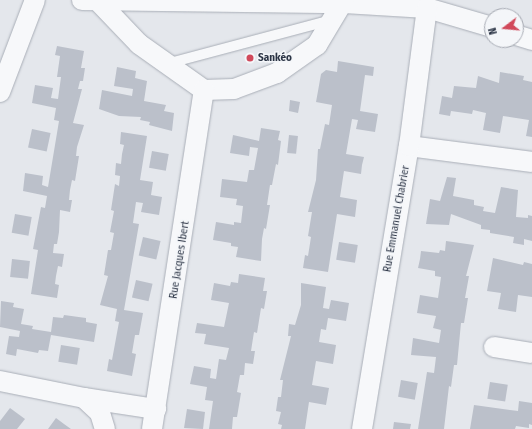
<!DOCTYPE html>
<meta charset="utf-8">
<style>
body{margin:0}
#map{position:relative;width:532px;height:429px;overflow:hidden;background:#e4e7ec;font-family:"Fira Sans Condensed",sans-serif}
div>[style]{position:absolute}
.building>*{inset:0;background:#bbc0ca;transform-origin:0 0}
.roads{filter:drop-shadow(0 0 1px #a9aeb7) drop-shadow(0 0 1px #a9aeb7)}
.service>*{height:10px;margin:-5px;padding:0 5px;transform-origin:5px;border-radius:5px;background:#f7f8fa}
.minor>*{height:20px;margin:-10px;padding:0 10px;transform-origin:10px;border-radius:10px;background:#f7f8fa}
.dots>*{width:11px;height:11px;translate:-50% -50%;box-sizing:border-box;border:2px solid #f4f6f9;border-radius:50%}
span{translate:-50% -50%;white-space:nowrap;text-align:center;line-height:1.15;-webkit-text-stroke:3px #f4f6f9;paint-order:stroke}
.poi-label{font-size:11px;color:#2b3445;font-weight:700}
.left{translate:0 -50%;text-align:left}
.street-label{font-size:11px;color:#2b3445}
.north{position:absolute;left:484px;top:8px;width:40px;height:40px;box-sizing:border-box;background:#f4f6f9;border:1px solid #a4a8b1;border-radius:50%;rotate:254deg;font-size:11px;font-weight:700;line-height:16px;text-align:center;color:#2b3445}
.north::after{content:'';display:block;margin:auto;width:14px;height:18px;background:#d1495b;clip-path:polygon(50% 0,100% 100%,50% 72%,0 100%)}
</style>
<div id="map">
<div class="building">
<i style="clip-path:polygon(57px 46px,84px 51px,81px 68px,85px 68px,83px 81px,80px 81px,78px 89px,82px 89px,73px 123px,84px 125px,77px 147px,76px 156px,79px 156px,75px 181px,72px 180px,70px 190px,69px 200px,72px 200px,70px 212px,60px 210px,59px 232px,57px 244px,54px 244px,53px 253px,64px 254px,62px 267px,58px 266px,56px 276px,55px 284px,59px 285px,57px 298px,31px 294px,38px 250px,33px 249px,41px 207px,45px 208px,47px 196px,23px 191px,25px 173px,43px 176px,42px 185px,48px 187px,59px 121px,54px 120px,56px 108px,32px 103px,35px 85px,53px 88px,51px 98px,58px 99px,61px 77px,57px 77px,60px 56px,55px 55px)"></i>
<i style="clip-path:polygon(338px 61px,374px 67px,373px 76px,365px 75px,360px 111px,378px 114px,375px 132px,356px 129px,358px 120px,352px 119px,346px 154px,364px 157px,362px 165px,361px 174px,344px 171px,340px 197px,357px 200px,355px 217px,337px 214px,328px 272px,303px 268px,305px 255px,308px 256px,311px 237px,308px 236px,312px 212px,308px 212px,316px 180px,318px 149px,320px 149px,325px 124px,329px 125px,332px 105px,316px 102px,318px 91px,321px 74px,326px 70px,337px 72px)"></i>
<i style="clip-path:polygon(117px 67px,136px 71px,135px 78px,147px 81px,144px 101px,166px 105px,164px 111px,174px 113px,172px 131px,149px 125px,150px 122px,140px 120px,141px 117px,119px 116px,99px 109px,102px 90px,132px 96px,133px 89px,114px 86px)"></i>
<i style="clip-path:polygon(500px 72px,524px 76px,523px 80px,532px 82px,532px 137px,526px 136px,529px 120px,503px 116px,500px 133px,483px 130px,486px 113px,473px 110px,472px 114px,451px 111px,450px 116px,439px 114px,442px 96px,452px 98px,454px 86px,476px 88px,478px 76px,499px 83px)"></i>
<i style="clip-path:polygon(290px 100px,300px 102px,298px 113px,289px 111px)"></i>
<i style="clip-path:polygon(261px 128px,280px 131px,278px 140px,281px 141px,278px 165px,276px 164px,272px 185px,270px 185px,267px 205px,270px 205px,266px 229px,264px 228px,262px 239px,261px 261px,236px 257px,238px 247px,231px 246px,231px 243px,213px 240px,216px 222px,234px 225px,234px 222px,241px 223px,243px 206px,236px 205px,237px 199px,220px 197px,222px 179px,247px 182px,249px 170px,254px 170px,258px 148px,250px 147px,249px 156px,230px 153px,233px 135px,259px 141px)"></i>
<i style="left:32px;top:129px;width:19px;height:19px;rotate:12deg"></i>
<i style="clip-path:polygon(121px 132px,147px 136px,140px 180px,153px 182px,151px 195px,162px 197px,159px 215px,141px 212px,143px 203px,136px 202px,133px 223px,139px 224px,124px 310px,143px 313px,139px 335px,135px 335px,132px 353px,136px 354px,132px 376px,107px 371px,109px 359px,112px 360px,119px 322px,115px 321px,117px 309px,100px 305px,108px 276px,104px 275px,108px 250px,111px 250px,114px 233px,110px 232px,114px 211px,111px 210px,115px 184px,119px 186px,120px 176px,115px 175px,116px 163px,121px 164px,122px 154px,124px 145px,120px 144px)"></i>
<i style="left:289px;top:135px;width:9px;height:18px;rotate:6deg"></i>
<i style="left:152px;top:151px;width:17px;height:17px;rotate:10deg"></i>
<i style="clip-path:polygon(447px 177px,456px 178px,453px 196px,474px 200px,474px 205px,484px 207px,483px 211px,495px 213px,501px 187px,518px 190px,516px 217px,528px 218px,528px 215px,532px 216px,532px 241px,524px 239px,524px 245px,513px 243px,514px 237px,490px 233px,490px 230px,481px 229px,481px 225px,451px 214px,449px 225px,426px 224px,430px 199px,440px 201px)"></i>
<i style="left:15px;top:214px;width:17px;height:19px;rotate:10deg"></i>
<i style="left:143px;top:237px;width:18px;height:19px;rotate:13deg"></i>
<i style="clip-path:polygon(446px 241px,474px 245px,466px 276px,469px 276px,465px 298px,468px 298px,464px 323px,461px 323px,457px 365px,454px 365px,451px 387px,449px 386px,444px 429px,418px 429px,427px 372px,434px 373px,436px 357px,411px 355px,413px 338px,439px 343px,441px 330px,433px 328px,436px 316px,417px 313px,420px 295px,438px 298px,441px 277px,435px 276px,435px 271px,418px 268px,420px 259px,421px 251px,439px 253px,440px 250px,445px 251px)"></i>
<i style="left:339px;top:242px;width:19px;height:18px;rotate:9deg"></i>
<i style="clip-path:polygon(493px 258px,523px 265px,524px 262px,532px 264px,532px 297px,518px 295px,516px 312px,498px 309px,501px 293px,487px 291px)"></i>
<i style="left:12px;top:259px;width:18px;height:18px;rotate:6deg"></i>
<i style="clip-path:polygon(239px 274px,265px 278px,263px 291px,267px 291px,264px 309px,261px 308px,257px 333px,254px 332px,251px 351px,255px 351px,253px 364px,245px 363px,244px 375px,240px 375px,237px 392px,241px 393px,237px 417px,233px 417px,232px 429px,209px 429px,213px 401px,205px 400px,207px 387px,190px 384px,194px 366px,211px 369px,210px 378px,216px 379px,219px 359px,226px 360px,229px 348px,204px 344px,206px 334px,195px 333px,197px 323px,224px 327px,229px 303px,211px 300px,214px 283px,230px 286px,231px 282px,238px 283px)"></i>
<i style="left:136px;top:280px;width:17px;height:18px;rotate:13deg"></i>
<i style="clip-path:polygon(301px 283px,326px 287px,323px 308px,329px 309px,331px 300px,349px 303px,346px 321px,328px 318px,326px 330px,321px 329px,319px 342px,336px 345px,333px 364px,316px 361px,312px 385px,329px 388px,326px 405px,309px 402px,305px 429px,281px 429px,282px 425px,278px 424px,281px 412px,276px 411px,278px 397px,281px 397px,283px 380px,280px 380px,291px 336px,288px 336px,289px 324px,295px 325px,301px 305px)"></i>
<i style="clip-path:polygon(1px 301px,14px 303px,13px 307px,24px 309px,21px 324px,33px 326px,32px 329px,51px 332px,53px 317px,63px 318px,64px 315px,86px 318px,86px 322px,97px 324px,94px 342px,51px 335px,48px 351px,39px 350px,38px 353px,17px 349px,16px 356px,6px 354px,9px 336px,19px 337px,20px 331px,0 327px)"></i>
<i style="left:61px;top:345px;width:19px;height:17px;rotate:9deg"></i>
<i style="left:401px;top:380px;width:17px;height:17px;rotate:10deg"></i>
<i style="left:490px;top:382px;width:18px;height:17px;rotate:9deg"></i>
<i style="clip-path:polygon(519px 401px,532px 403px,532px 425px,529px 424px,529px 428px,516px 426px,515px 429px,470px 429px,474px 405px,518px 411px)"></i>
<i style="clip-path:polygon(10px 408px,25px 419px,17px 429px,0 429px,0 421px)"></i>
<i style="clip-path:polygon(187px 409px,205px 412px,203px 429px,184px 428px)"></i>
<i style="clip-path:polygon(56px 418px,64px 424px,71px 429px,48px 429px)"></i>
<i style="clip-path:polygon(394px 422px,411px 424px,410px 429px,393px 429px)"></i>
</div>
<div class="roads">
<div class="service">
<i style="left:166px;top:64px;width:171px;rotate:-14.9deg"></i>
</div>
<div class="minor">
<i style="left:82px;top:0;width:262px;rotate:0.7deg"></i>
<i style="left:344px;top:3px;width:83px;rotate:3.4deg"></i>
<i style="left:427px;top:8px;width:68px;rotate:16.3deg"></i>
<i style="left:98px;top:1px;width:59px;rotate:46.4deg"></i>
<i style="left:139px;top:44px;width:80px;rotate:35.3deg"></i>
<i style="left:204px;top:90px;width:30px;rotate:-2deg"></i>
<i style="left:234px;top:89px;width:46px;rotate:-20.4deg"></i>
<i style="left:277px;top:73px;width:49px;rotate:-35deg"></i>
<i style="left:317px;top:45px;width:52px;rotate:-59deg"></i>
<i style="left:516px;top:35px;width:17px;rotate:17deg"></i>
<i style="left:0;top:92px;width:98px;rotate:-69.2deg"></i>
<i style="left:409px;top:146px;width:124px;rotate:7.4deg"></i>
<i style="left:494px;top:347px;width:38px;rotate:9deg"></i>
<i style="left:0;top:381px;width:86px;rotate:11.4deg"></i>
<i style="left:84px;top:398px;width:22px;rotate:43deg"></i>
<i style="left:100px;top:413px;width:17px;rotate:73deg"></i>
<i style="left:84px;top:398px;width:73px;rotate:8.7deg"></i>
<i style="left:152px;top:429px;width:343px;rotate:-81.3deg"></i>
<i style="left:362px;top:429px;width:287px;rotate:-80.6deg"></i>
<i style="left:409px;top:146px;width:139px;rotate:-82.6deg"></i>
</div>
</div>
<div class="dots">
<i style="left:250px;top:58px;background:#d1495b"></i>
</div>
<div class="poi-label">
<span class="left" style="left:258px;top:58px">Sankéo</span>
</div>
<div class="street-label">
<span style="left:397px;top:219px;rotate:-80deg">Rue Emmanuel Chabrier</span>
<span style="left:180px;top:260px;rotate:-81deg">Rue Jacques Ibert</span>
</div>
<div class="north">N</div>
</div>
